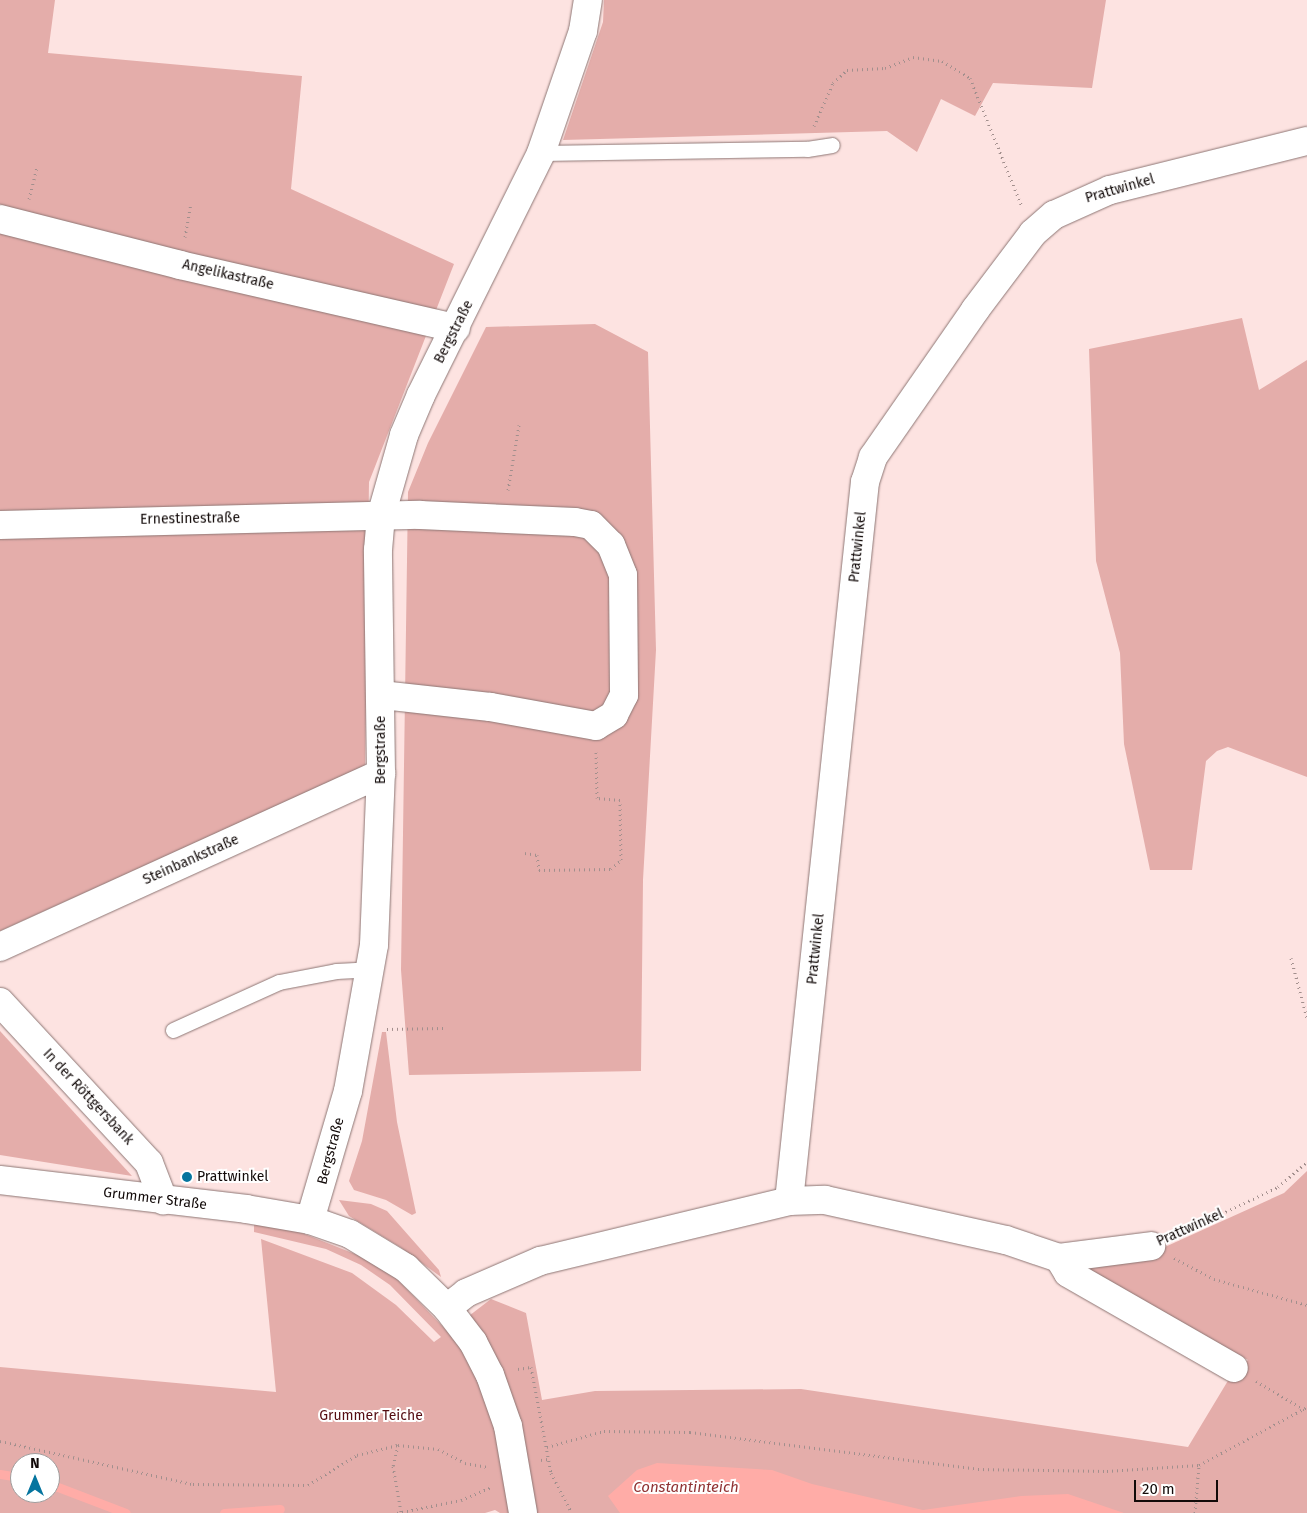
<!DOCTYPE html>
<meta charset="utf-8">
<style>
body{margin:0}
#map{position:relative;width:1307px;height:1513px;overflow:hidden;background:#fde3e1;font-family:"Fira Sans",sans-serif}
div>[style]{position:absolute}
.green>*{inset:0;background:#e4adaa}
.water>*{inset:0;background:#ffaca7}
.stream>*{height:9px;margin:-4.5px;padding:0 4.5px;transform-origin:4.5px;border-radius:4.5px;background:#ffaca7}
.path>*{height:3px;margin-top:-1.5px;transform-origin:0;background:repeating-linear-gradient(90deg,#a28f8d 0 1px,transparent 0 5px)}
.roads{filter:drop-shadow(0 0 1px #8d7674) drop-shadow(0 0 1px #8d7674)}
.lane>*{height:15px;margin:-7.5px;padding:0 7.5px;transform-origin:7.5px;border-radius:7.5px;background:#fff}
.street>*{height:28px;margin:-14px;padding:0 14px;transform-origin:14px;border-radius:14px;background:#fff}
.dots>*{width:14px;height:14px;translate:-50% -50%;box-sizing:border-box;border:2px solid #fff;border-radius:50%}
span{translate:-50% -50%;white-space:nowrap;text-align:center;line-height:1.15;-webkit-text-stroke:4px #fff;paint-order:stroke}
.street-label{font-size:14px;color:#120a09}
.poi-label{font-size:14px;color:#120a09}
.left{translate:0 -50%;text-align:left}
.park-label{font-size:14px;color:#550d12}
.water-label{font-size:15px;color:#8f3132;font-style:italic}
.north{position:absolute;left:10px;top:1453px;width:50px;height:50px;box-sizing:border-box;background:#fff;border:1px solid #a09d9d;border-radius:50%;rotate:0deg;font-size:14px;font-weight:700;line-height:20px;text-align:center;color:#120a09}
.north::after{content:'';display:block;margin:auto;width:18px;height:22px;background:#05759f;clip-path:polygon(50% 0,100% 100%,50% 72%,0 100%)}
.scale{position:absolute;left:1134px;top:1480px;width:84px;height:22px;box-sizing:border-box;border:2px solid #120a09;border-top:0;padding-left:6px;font-size:15px;line-height:18px;white-space:nowrap;color:#120a09;-webkit-text-stroke:4px #fff;paint-order:stroke}
</style>
<div id="map">
<div class="green">
<i style="clip-path:polygon(0 0,55px 0,48px 53px,302px 76px,291px 189px,454px 264px,369px 482px,365px 766px,0 931px)"></i>
<i style="clip-path:polygon(604px 0,1106px 0,1092px 88px,993px 83px,975px 116px,941px 99px,917px 152px,887px 131px,563px 140px,603px 22px)"></i>
<i style="clip-path:polygon(1242px 318px,1259px 390px,1307px 360px,1307px 777px,1228px 747px,1217px 751px,1206px 761px,1192px 870px,1150px 870px,1124px 744px,1120px 653px,1096px 561px,1089px 349px)"></i>
<i style="clip-path:polygon(595px 324px,648px 352px,656px 650px,643px 880px,641px 1071px,409px 1075px,401px 970px,408px 492px,428px 443px,486px 327px)"></i>
<i style="clip-path:polygon(0 1031px,132px 1176px,0 1155px)"></i>
<i style="clip-path:polygon(382px 1032px,386px 1032px,397px 1122px,416px 1213px,412px 1215px,386px 1200px,354px 1190px,349px 1181px,362px 1141px)"></i>
<i style="clip-path:polygon(evenodd,1307px 1171px,1307px 1513px,500px 1513px,495px 1510px,485px 1513px,0 1513px,0 1367px,276px 1392px,261px 1239px,352px 1273px,396px 1305px,434px 1342px,441px 1337px,390px 1285px,361px 1265px,326px 1249px,254px 1232px,254px 1224px,292px 1229px,365px 1258px,397px 1279px,448px 1332px,491px 1299px,526px 1313px,542px 1400px,595px 1391px,801px 1389px,1188px 1447px,1232px 1374px,1248px 1360px,1081px 1270px,1134px 1261px,1284px 1193px,1307px 1171px,20px 1463px,50px 1463px,50px 1493px,20px 1493px,20px 1463px)"></i>
<i style="clip-path:polygon(339px 1200px,371px 1204px,387px 1211px,439px 1270px,441px 1277px,400px 1247px,349px 1216px)"></i>
</div>
<div class="water">
<i style="clip-path:polygon(657px 1463px,772px 1470px,812px 1484px,923px 1510px,1021px 1496px,1068px 1494px,1124px 1513px,620px 1513px,608px 1496px,637px 1470px)"></i>
</div>
<div class="stream">
<i style="left:0;top:1474px;width:20px;rotate:9deg"></i>
<i style="left:50px;top:1484px;width:81px;rotate:20.9deg"></i>
<i style="left:224px;top:1513px;width:56px;rotate:-4.1deg"></i>
</div>
<div class="path">
<i style="left:814px;top:126px;width:47px;rotate:-66.2deg"></i>
<i style="left:833px;top:83px;width:19px;rotate:-43deg"></i>
<i style="left:847px;top:70px;width:38px;rotate:-3deg"></i>
<i style="left:885px;top:68px;width:30px;rotate:-21deg"></i>
<i style="left:913px;top:57px;width:29px;rotate:8deg"></i>
<i style="left:942px;top:61px;width:33px;rotate:31deg"></i>
<i style="left:970px;top:78px;width:139px;rotate:68deg"></i>
<i style="left:29px;top:199px;width:32px;rotate:-76deg"></i>
<i style="left:185px;top:237px;width:34px;rotate:-80deg"></i>
<i style="left:508px;top:490px;width:66px;rotate:-80.4deg"></i>
<i style="left:525px;top:853px;width:12px;rotate:9deg"></i>
<i style="left:537px;top:855px;width:15px;rotate:82deg"></i>
<i style="left:539px;top:870px;width:72px;rotate:-0.8deg"></i>
<i style="left:611px;top:869px;width:13px;rotate:-42deg"></i>
<i style="left:621px;top:860px;width:60px;rotate:-91deg"></i>
<i style="left:620px;top:800px;width:23px;rotate:-175deg"></i>
<i style="left:597px;top:798px;width:46px;rotate:-91.2deg"></i>
<i style="left:1291px;top:958px;width:62px;rotate:75.1deg"></i>
<i style="left:387px;top:1029px;width:56px;rotate:-1deg"></i>
<i style="left:1176px;top:1235px;width:113px;rotate:-25.2deg"></i>
<i style="left:1278px;top:1187px;width:38px;rotate:-41deg"></i>
<i style="left:1174px;top:1258px;width:45px;rotate:27.7deg"></i>
<i style="left:1214px;top:1279px;width:97px;rotate:15.6deg"></i>
<i style="left:518px;top:1369px;width:13px;rotate:-9deg"></i>
<i style="left:531px;top:1367px;width:108px;rotate:79.3deg"></i>
<i style="left:551px;top:1473px;width:45px;rotate:62.3deg"></i>
<i style="left:1256px;top:1381px;width:59px;rotate:30.5deg"></i>
<i style="left:0;top:1441px;width:198px;rotate:12.6deg"></i>
<i style="left:193px;top:1484px;width:115px;rotate:0.5deg"></i>
<i style="left:308px;top:1485px;width:57px;rotate:-31.5deg"></i>
<i style="left:357px;top:1455px;width:42px;rotate:-13.7deg"></i>
<i style="left:398px;top:1445px;width:40px;rotate:5.7deg"></i>
<i style="left:438px;top:1449px;width:30px;rotate:27deg"></i>
<i style="left:465px;top:1463px;width:23px;rotate:10deg"></i>
<i style="left:398px;top:1445px;width:22px;rotate:103deg"></i>
<i style="left:393px;top:1466px;width:47px;rotate:80.1deg"></i>
<i style="left:547px;top:1447px;width:59px;rotate:-15.7deg"></i>
<i style="left:604px;top:1431px;width:86px;rotate:0.7deg"></i>
<i style="left:690px;top:1432px;width:290px;rotate:7.3deg"></i>
<i style="left:978px;top:1469px;width:129px;rotate:0.9deg"></i>
<i style="left:1107px;top:1471px;width:92px;rotate:-3.7deg"></i>
<i style="left:1199px;top:1465px;width:123px;rotate:-28.2deg"></i>
<i style="left:541px;top:1460px;width:7px;rotate:-8deg"></i>
<i style="left:397px;top:1513px;width:65px;rotate:-11.5deg"></i>
<i style="left:461px;top:1500px;width:33px;rotate:-23deg"></i>
<i style="left:1195px;top:1513px;width:48px;rotate:-85.2deg"></i>
</div>
<div class="roads">
<div class="lane">
<i style="left:541px;top:153px;width:266px;rotate:-0.9deg"></i>
<i style="left:807px;top:149px;width:25px;rotate:-9deg"></i>
<i style="left:173px;top:1030px;width:116px;rotate:-24.4deg"></i>
<i style="left:279px;top:982px;width:58px;rotate:-10.9deg"></i>
<i style="left:336px;top:971px;width:34px;rotate:-3deg"></i>
</div>
<div class="street">
<i style="left:0;top:219px;width:186px;rotate:14.3deg"></i>
<i style="left:180px;top:265px;width:283px;rotate:12.9deg"></i>
<i style="left:0;top:525px;width:420px;rotate:-1.4deg"></i>
<i style="left:420px;top:515px;width:155px;rotate:2.6deg"></i>
<i style="left:575px;top:522px;width:16px;rotate:11deg"></i>
<i style="left:591px;top:525px;width:28px;rotate:45deg"></i>
<i style="left:611px;top:545px;width:32px;rotate:68deg"></i>
<i style="left:623px;top:575px;width:120px;rotate:89.5deg"></i>
<i style="left:624px;top:695px;width:22px;rotate:117deg"></i>
<i style="left:614px;top:715px;width:21px;rotate:149deg"></i>
<i style="left:596px;top:726px;width:108px;rotate:-169.8deg"></i>
<i style="left:490px;top:707px;width:110px;rotate:-173.7deg"></i>
<i style="left:0;top:947px;width:419px;rotate:-24.5deg"></i>
<i style="left:0;top:1002px;width:219px;rotate:47.2deg"></i>
<i style="left:149px;top:1163px;width:40px;rotate:69deg"></i>
<i style="left:0;top:1180px;width:248px;rotate:6.7deg"></i>
<i style="left:246px;top:1209px;width:65px;rotate:9.8deg"></i>
<i style="left:310px;top:1220px;width:42px;rotate:19.3deg"></i>
<i style="left:350px;top:1234px;width:66px;rotate:31.3deg"></i>
<i style="left:406px;top:1268px;width:57px;rotate:44.3deg"></i>
<i style="left:447px;top:1308px;width:43px;rotate:52.6deg"></i>
<i style="left:473px;top:1342px;width:37px;rotate:63deg"></i>
<i style="left:490px;top:1375px;width:54px;rotate:70.6deg"></i>
<i style="left:508px;top:1426px;width:88px;rotate:80.2deg"></i>
<i style="left:789px;top:1201px;width:723px;rotate:-83.97deg"></i>
<i style="left:865px;top:482px;width:26px;rotate:-72deg"></i>
<i style="left:873px;top:457px;width:179px;rotate:-55.2deg"></i>
<i style="left:975px;top:310px;width:96px;rotate:-53deg"></i>
<i style="left:1033px;top:233px;width:28px;rotate:-41deg"></i>
<i style="left:1054px;top:215px;width:61px;rotate:-24.1deg"></i>
<i style="left:1110px;top:190px;width:203px;rotate:-14deg"></i>
<i style="left:310px;top:1220px;width:134px;rotate:-73.6deg"></i>
<i style="left:348px;top:1091px;width:148px;rotate:-79.9deg"></i>
<i style="left:374px;top:945px;width:172px;rotate:-87.7deg"></i>
<i style="left:381px;top:773px;width:223px;rotate:-90.8deg"></i>
<i style="left:378px;top:550px;width:34px;rotate:-85deg"></i>
<i style="left:381px;top:516px;width:84px;rotate:-74.1deg"></i>
<i style="left:404px;top:435px;width:43px;rotate:-67deg"></i>
<i style="left:421px;top:395px;width:270px;rotate:-63.6deg"></i>
<i style="left:541px;top:153px;width:129px;rotate:-71deg"></i>
<i style="left:583px;top:31px;width:31px;rotate:-81deg"></i>
<i style="left:1059px;top:1258px;width:17px;rotate:59deg"></i>
<i style="left:1068px;top:1273px;width:191px;rotate:29.8deg"></i>
<i style="left:447px;top:1308px;width:24px;rotate:-38deg"></i>
<i style="left:466px;top:1293px;width:81px;rotate:-23.4deg"></i>
<i style="left:540px;top:1261px;width:256px;rotate:-13.5deg"></i>
<i style="left:789px;top:1201px;width:36px;rotate:-2deg"></i>
<i style="left:825px;top:1200px;width:185px;rotate:12.5deg"></i>
<i style="left:1006px;top:1240px;width:56px;rotate:18.8deg"></i>
<i style="left:1059px;top:1258px;width:93px;rotate:-7.4deg"></i>
</div>
</div>
<div class="dots">
<i style="left:187px;top:1177px;background:#05759f"></i>
</div>
<div class="street-label">
<span style="left:1120px;top:189px;rotate:-16deg">Prattwinkel</span>
<span style="left:228px;top:275px;rotate:13deg">Angelikastraße</span>
<span style="left:454px;top:332px;rotate:-63deg">Bergstraße</span>
<span style="left:190px;top:519px;rotate:-1deg">Ernestinestraße</span>
<span style="left:858px;top:547px;rotate:-84deg">Prattwinkel</span>
<span style="left:381px;top:750px;rotate:-90deg">Bergstraße</span>
<span style="left:191px;top:860px;rotate:-24deg">Steinbankstraße</span>
<span style="left:816px;top:949px;rotate:-84deg">Prattwinkel</span>
<span style="left:88px;top:1097px;rotate:47deg">In der Röttgersbank</span>
<span style="left:331px;top:1151px;rotate:-75deg">Bergstraße</span>
<span style="left:155px;top:1199px;rotate:7deg">Grummer Straße</span>
<span style="left:1190px;top:1228px;rotate:-24deg">Prattwinkel</span>
</div>
<div class="poi-label">
<span class="left" style="left:197px;top:1177px">Prattwinkel</span>
</div>
<div class="park-label">
<span style="left:371px;top:1416px">Grummer Teiche</span>
</div>
<div class="water-label">
<span style="left:686px;top:1488px">Constantinteich</span>
</div>
<div class="north">N</div>
<div class="scale">20 m</div>
</div>
